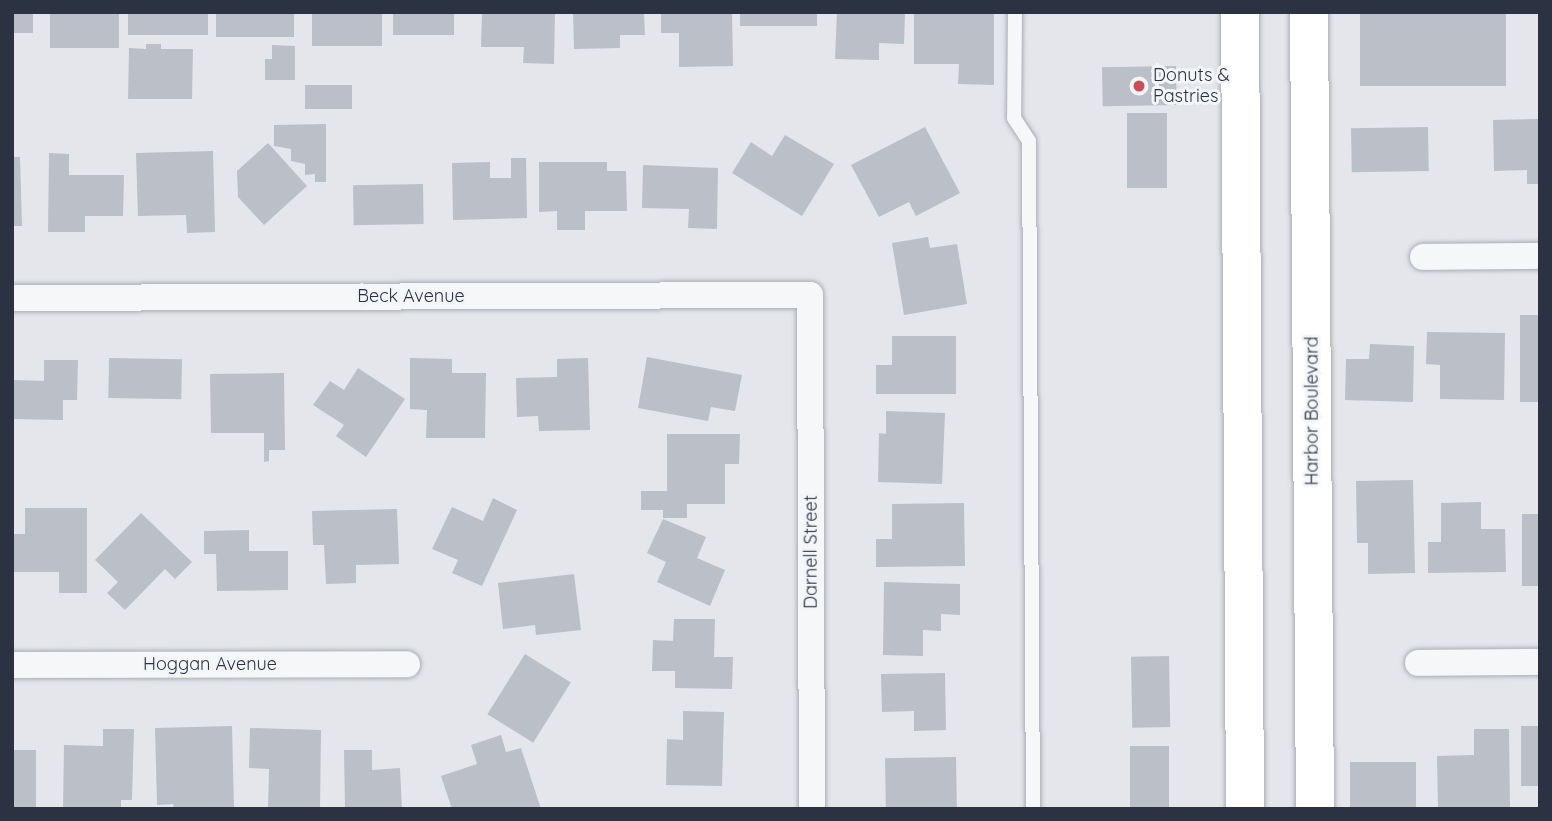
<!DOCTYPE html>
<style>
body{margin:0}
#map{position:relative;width:1552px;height:821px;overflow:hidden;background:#e4e6eb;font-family:Quicksand,sans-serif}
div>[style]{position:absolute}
.building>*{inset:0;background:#bbbfc8;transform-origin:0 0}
.roads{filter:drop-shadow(0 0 2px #a9adb5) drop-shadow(0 0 2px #a9adb5)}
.service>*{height:14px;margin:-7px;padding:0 7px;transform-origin:7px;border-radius:7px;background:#f6f7f9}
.minor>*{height:26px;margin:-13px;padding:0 13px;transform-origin:13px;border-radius:13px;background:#f6f7f9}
.primary>*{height:38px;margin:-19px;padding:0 19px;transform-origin:19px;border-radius:19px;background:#fff}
.dots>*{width:19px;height:19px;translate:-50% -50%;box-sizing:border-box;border:4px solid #f3f5f8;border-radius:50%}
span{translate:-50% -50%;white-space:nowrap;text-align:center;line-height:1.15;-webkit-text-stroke:6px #f3f5f8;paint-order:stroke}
.poi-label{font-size:18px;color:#2b3343}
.left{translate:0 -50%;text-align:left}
.street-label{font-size:18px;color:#2b3343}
.frame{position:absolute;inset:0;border:14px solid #2b3343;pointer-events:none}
</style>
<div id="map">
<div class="building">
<i style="left:12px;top:12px;width:21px;height:21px"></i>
<i style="left:50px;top:12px;width:69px;height:36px"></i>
<i style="left:128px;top:12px;width:80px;height:23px"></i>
<i style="left:216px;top:12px;width:78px;height:25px"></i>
<i style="left:312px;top:12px;width:70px;height:34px"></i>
<i style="left:393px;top:12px;width:61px;height:23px"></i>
<i style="clip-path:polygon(482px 12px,555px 12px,554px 64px,523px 63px,524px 47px,481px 47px)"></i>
<i style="clip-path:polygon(573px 12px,644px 12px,645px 35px,620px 35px,620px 48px,574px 49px)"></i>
<i style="clip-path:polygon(661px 12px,732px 12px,733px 66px,679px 67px,679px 33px,661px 33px)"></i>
<i style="left:740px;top:12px;width:77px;height:14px"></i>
<i style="clip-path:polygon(837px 12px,905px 12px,904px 44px,879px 43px,879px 60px,835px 59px)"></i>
<i style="clip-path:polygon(914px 12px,994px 12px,994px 85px,958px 84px,959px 64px,914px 64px)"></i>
<i style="left:1360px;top:12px;width:146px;height:74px"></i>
<i style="clip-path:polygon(146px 44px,161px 44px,161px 49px,193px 49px,192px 99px,128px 99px,129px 48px,146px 49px)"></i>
<i style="clip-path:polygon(272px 45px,295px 46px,295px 80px,265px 80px,265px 59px,272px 59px)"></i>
<i style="left:1176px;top:66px;width:39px;height:74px;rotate:89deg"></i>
<i style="left:305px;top:85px;width:47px;height:24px"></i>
<i style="left:1127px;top:113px;width:40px;height:75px"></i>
<i style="clip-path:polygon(1540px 119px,1540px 184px,1527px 184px,1527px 170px,1494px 171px,1493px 120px)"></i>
<i style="clip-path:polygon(326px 124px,326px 182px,315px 182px,315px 174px,305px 175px,305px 164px,291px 161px,291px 149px,274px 146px,274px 125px)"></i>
<i style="clip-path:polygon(925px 127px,960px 193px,916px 216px,909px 202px,879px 217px,851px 165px)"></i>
<i style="left:1428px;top:127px;width:44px;height:77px;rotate:89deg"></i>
<i style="clip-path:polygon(785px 135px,834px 164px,802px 216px,732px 173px,751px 142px,772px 156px)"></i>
<i style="clip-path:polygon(268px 143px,307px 186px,264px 225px,238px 197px,237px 171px)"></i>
<i style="clip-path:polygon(213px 151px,215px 232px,187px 233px,186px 215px,138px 216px,136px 153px)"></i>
<i style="clip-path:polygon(49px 153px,69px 154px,69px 175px,124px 175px,123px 216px,85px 216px,85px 232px,48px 232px)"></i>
<i style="clip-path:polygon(12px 157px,20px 157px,22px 226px,12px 226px)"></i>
<i style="clip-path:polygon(511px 158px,526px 158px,527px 218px,453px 220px,452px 163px,490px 162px,490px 178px,511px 178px)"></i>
<i style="clip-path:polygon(539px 162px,607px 162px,607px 171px,626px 171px,627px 211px,585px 211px,585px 230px,557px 230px,557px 211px,539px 212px)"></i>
<i style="clip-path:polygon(643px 165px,718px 168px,717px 229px,688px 228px,689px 209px,642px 208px)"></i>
<i style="left:423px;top:184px;width:40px;height:70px;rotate:89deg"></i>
<i style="clip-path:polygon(928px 237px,930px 248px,957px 244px,967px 304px,904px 315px,892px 243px)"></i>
<i style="left:1520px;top:315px;width:20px;height:87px"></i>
<i style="clip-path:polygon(1427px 332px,1505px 333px,1504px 400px,1440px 399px,1440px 365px,1426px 364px)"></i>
<i style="clip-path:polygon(892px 336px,956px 336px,956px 394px,876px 394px,876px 365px,892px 365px)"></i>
<i style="clip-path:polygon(1370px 344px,1414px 346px,1413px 402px,1345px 400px,1346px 359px,1369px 359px)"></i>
<i style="clip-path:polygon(647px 357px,742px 375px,735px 411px,711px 407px,708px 421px,638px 408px)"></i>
<i style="left:109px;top:358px;width:73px;height:40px;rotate:1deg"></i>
<i style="clip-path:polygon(410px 358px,452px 359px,452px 373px,486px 373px,485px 438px,426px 438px,427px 410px,410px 409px)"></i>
<i style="clip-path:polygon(588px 358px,590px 430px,539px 431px,538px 416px,517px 417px,516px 378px,557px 377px,557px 359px)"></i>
<i style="clip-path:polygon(44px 360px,78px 360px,77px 400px,63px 400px,63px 420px,12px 419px,12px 380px,44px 381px)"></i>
<i style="clip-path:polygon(358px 368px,405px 399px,366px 457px,336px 436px,344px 425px,313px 405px,330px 381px,344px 390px)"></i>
<i style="clip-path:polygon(284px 373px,285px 450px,269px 450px,269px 461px,264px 462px,264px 433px,211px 433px,210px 374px)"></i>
<i style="clip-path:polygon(886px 411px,945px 413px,942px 484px,878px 482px,879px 433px,886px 434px)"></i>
<i style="clip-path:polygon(667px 434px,740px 434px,739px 464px,725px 464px,725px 504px,687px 504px,687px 518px,663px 518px,663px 510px,641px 510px,641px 491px,667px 491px)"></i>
<i style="clip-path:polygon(1413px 480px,1415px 573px,1368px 574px,1368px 543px,1357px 543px,1356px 481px)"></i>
<i style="clip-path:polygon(493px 498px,517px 510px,482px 586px,452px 573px,458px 560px,432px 549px,452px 507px,483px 521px)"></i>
<i style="clip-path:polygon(1481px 502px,1481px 529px,1505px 529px,1506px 572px,1428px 573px,1428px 542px,1441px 542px,1441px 503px)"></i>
<i style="clip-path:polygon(964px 503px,965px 566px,876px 567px,876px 539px,892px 539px,892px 504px)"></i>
<i style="clip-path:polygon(25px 508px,87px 508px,87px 593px,59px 593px,59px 572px,12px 572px,12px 534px,25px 534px)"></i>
<i style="clip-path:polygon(397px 509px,399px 564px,356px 565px,356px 583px,326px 584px,324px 545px,313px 545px,312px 511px)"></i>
<i style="clip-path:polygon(141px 513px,192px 562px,175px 579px,165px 569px,125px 610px,107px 593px,118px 582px,95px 560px)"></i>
<i style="left:1522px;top:514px;width:18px;height:72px"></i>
<i style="clip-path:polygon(663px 519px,706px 537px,697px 558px,725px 570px,710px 606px,657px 582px,666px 562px,647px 553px)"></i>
<i style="clip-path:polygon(249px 530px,249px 551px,288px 551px,288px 590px,217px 591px,216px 554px,204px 554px,204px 531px)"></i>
<i style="clip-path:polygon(574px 574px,581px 630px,536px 635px,535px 625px,503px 629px,498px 583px)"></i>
<i style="clip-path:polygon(884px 582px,960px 584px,960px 615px,941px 614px,941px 631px,923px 630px,923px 656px,883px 655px)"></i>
<i style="clip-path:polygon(674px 619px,715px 619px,714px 657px,733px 657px,732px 689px,675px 688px,675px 671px,652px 671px,653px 640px,673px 641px)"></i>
<i style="left:525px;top:654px;width:54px;height:71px;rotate:32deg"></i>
<i style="left:1169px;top:656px;width:71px;height:38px;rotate:89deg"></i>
<i style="clip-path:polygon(945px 673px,946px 730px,914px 731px,914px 711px,882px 712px,881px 674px)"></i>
<i style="clip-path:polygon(683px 711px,724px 712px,722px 786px,666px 785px,667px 739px,683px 740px)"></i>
<i style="clip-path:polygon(232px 726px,234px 809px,174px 809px,173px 804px,157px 805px,155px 728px)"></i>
<i style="left:1521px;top:726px;width:19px;height:60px"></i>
<i style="clip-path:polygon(250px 728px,321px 730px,320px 809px,268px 809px,269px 769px,249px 768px)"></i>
<i style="clip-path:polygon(103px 729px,134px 729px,132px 800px,121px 800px,121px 809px,63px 809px,64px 745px,103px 746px)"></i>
<i style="clip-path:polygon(1474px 729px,1509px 729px,1510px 809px,1438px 809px,1437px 756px,1474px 755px)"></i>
<i style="clip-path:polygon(501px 735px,506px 752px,521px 748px,541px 809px,452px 809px,441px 776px,477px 764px,471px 745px)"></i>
<i style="left:1169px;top:746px;width:63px;height:39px;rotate:90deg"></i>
<i style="left:12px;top:750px;width:24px;height:58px"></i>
<i style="clip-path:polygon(344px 750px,372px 750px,372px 770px,400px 768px,402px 809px,345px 809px)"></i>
<i style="left:956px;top:757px;width:52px;height:71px;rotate:89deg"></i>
<i style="left:1350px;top:762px;width:66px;height:47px"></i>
</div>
<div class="roads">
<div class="service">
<i style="left:1015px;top:12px;width:106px;rotate:90.5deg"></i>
<i style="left:1014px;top:118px;width:27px;rotate:57deg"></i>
<i style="left:1029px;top:141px;width:668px;rotate:89.66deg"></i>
</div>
<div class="minor">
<i style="left:1423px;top:257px;width:117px;rotate:-0.5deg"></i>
<i style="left:12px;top:298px;width:798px;rotate:-0.22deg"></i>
<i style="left:810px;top:295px;width:514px;rotate:89.78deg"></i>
<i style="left:1418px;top:663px;width:122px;rotate:-0.5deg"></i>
<i style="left:12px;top:665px;width:395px;rotate:-0.1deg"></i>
</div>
<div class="primary">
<i style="left:1240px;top:12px;width:797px;rotate:89.64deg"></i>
<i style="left:1309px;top:12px;width:797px;rotate:89.57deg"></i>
</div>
</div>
<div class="dots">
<i style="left:1139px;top:86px;background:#cc4d57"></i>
</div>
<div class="poi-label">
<span class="left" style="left:1153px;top:86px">Donuts &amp;<br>Pastries</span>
</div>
<div class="street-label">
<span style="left:411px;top:296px">Beck Avenue</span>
<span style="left:1312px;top:411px;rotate:-90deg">Harbor Boulevard</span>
<span style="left:811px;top:552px;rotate:-90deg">Darnell Street</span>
<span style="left:210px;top:664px">Hoggan Avenue</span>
</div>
<div class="frame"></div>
</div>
